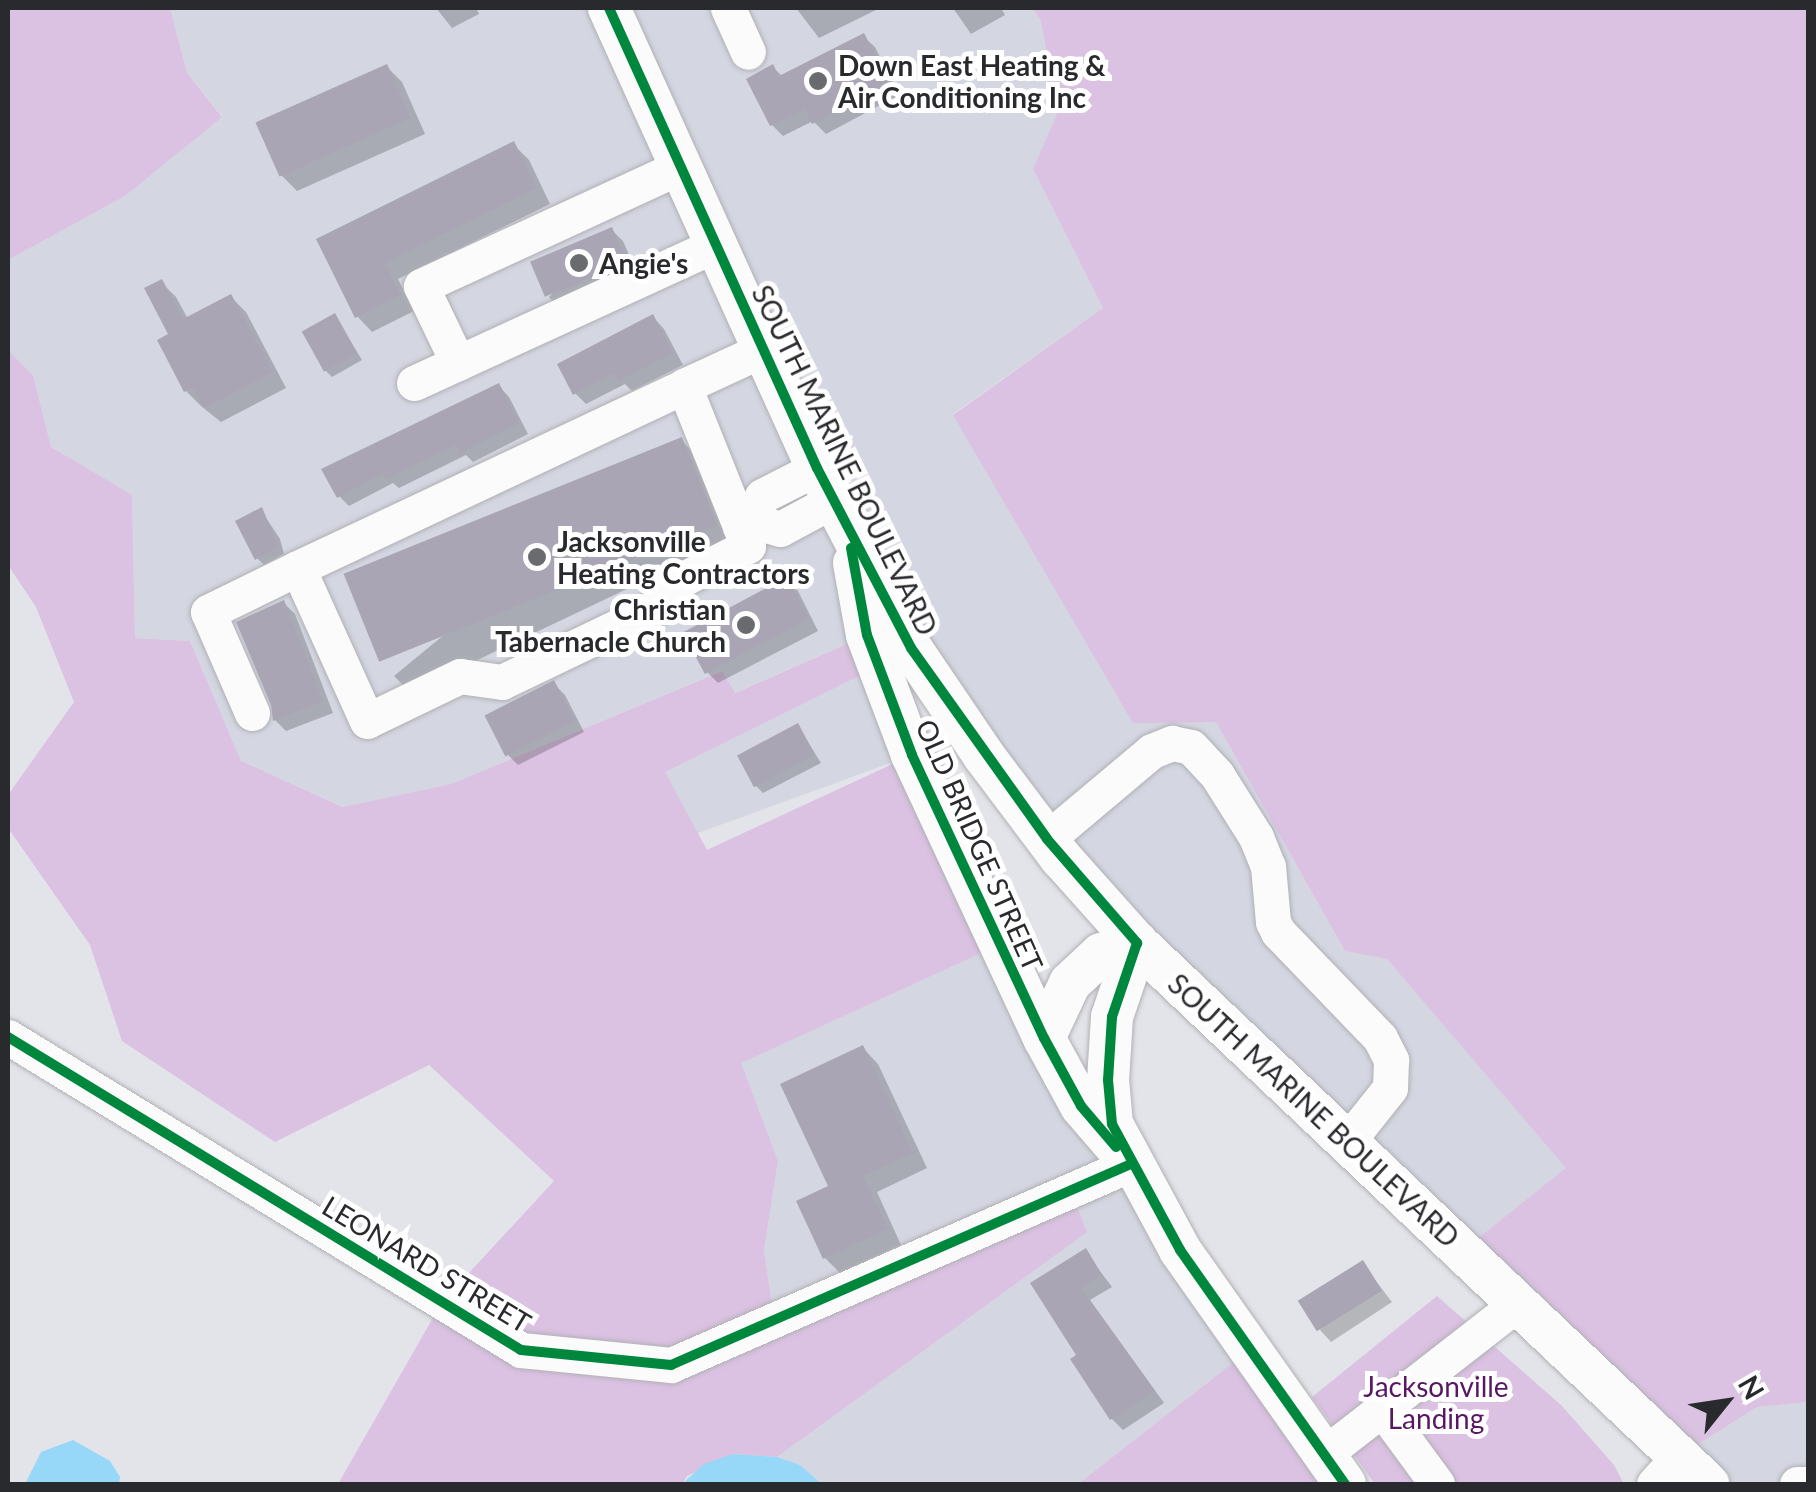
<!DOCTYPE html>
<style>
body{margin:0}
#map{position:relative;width:1816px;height:1492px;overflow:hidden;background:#e3e4e9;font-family:Lato,sans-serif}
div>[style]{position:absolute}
.built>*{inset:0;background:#d4d6e1;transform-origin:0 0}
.green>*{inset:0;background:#dbc1e2}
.water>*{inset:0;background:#97d7f7}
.shadow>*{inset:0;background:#0003}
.building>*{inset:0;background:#a9a5b4;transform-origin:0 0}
.roads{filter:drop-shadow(0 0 2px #b0b1b5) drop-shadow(0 0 2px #b0b1b5)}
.minor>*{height:35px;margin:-17.5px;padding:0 17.5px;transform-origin:17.5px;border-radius:17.5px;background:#fbfbfc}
.major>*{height:42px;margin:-21px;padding:0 21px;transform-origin:21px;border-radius:21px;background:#fbfbfc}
.cycleway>*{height:10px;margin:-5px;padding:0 5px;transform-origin:5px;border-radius:5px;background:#00873e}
.dots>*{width:28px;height:28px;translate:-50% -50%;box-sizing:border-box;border:5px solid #fff;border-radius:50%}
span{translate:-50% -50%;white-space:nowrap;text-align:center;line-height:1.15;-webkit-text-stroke:10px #fff;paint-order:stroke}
.poi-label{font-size:28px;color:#292a2d;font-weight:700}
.left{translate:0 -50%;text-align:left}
.right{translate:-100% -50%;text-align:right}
.street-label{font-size:28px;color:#292a2d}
.park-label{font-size:28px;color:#571763}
.frame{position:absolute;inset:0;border:10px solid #292a2d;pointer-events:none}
.north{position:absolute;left:1676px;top:1352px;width:100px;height:100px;-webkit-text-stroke:8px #fff;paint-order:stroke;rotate:60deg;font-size:28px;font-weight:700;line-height:40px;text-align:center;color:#292a2d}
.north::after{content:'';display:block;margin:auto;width:35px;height:45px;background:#292a2d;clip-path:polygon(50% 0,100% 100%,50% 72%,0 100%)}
</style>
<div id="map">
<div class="built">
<i style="clip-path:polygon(170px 8px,1033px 8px,1041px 22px,1059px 112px,1033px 169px,1103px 308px,953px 414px,1216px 722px,1345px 951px,1387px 959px,1567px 1168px,1462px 1251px,867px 635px,734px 693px,721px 671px,451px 784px,344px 807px,241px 761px,190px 641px,135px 638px,132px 496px,51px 447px,33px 375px,8px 350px,8px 260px,125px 196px,222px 116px,187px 73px)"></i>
<i style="left:879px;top:666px;width:95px;height:239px;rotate:70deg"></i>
<i style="clip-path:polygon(1001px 944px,1248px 1351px,1078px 1484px,822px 1484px,800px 1465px,777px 1457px,1087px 1231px,774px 1320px,764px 1250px,778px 1161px,740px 1063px)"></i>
<i style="clip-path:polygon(1808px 1402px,1808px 1484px,1708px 1484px,1678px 1457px,1757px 1407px)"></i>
</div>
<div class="green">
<i style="clip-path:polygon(8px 8px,170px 8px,187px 73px,222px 117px,125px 196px,8px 260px)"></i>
<i style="clip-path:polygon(1033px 8px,1808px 8px,1808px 1402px,1757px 1407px,1678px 1457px,1462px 1251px,1566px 1168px,1387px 959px,1345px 951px,1216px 722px,1133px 723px,953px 415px,1103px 308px,1033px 169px,1058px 112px,1041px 22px)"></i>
<i style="clip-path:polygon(8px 350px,33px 375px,51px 447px,132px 495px,135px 638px,190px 641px,241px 761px,343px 807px,451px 784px,722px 671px,735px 693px,867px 635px,879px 666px,665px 772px,707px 850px,912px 755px,1001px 944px,741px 1063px,778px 1161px,764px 1250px,774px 1319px,1070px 1191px,1087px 1232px,777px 1457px,733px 1454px,687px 1476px,682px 1484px,338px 1484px,442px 1302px,554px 1181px,429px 1065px,275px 1142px,122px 1041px,90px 945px,8px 828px,8px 795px,74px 702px,36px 607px,8px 565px)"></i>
<i style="clip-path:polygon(1437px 1296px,1562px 1406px,1614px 1465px,1624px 1484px,1375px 1484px,1312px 1397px)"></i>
<i style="clip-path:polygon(1248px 1351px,1345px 1484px,1078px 1484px)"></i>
</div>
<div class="water">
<i style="clip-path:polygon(73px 1440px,110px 1461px,120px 1477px,119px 1484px,25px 1484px,41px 1452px)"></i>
<i style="clip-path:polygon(733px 1454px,777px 1457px,800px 1465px,822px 1484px,682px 1484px,704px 1464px)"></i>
</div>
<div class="shadow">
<i style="clip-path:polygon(436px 8px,476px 8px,479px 14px,452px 28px)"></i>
<i style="clip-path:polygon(796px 8px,880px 8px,819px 38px)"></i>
<i style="clip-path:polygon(953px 8px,1001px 8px,1005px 15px,971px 34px)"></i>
<i style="clip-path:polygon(863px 36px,875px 47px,899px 95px,826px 134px,813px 121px,783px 136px,772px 125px,749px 80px,773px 67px,783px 77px)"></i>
<i style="clip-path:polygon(387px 67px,402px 82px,425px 134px,297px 191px,281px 175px)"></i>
<i style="clip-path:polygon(513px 144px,529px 160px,550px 204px,398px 279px,414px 311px,372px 332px,357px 316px,319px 240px)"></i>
<i style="clip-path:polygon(612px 230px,623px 241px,637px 273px,560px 309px,549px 297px)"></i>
<i style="clip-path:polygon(161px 282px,176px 297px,188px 319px,231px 297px,246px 312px,286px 388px,221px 422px,201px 406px,186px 391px)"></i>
<i style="clip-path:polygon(335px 316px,362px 360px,332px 377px,325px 370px)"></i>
<i style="clip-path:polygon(653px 317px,664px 329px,683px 365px,632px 391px,625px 384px,586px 404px,575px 393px)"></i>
<i style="clip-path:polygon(499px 386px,509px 397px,528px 434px,473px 462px,466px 455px,399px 488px,393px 483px,349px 506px,339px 496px)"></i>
<i style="clip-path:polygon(681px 440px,696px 455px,730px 540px,410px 692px,394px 676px)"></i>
<i style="clip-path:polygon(261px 510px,280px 539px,284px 554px,264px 565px,257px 558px)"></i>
<i style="clip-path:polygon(787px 580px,798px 591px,818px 631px,718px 683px,706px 671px)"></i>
<i style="clip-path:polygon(284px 603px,295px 614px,333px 713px,286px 731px,275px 720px)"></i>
<i style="clip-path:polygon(554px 684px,565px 695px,584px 732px,518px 765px,507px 754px)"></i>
<i style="clip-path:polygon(798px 726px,821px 763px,763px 793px,756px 786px)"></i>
<i style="clip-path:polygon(863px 1048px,878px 1064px,927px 1168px,877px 1192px,901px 1245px,840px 1273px,825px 1258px,831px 1187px)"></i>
<i style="clip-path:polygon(1085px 1251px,1112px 1287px,1090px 1300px,1164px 1403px,1123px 1430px,1112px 1419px,1079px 1356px,1034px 1284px)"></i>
<i style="clip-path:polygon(1362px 1263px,1392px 1302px,1331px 1342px,1320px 1330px)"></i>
</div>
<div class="building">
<i style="clip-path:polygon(864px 33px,890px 84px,812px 124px,805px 109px,770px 126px,746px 79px,773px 64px,779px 76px)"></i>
<i style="left:387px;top:64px;width:59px;height:144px;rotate:66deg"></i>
<i style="clip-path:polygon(514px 141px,537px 188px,385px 263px,400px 295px,355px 318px,316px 239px)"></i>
<i style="left:612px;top:227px;width:38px;height:89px;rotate:67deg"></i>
<i style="clip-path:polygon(162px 279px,183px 319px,231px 294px,273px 372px,204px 408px,193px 388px,184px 392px,157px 340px,168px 334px,144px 288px)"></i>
<i style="left:335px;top:313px;width:46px;height:38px;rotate:61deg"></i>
<i style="clip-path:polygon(653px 314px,673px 353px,619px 381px,614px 373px,573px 395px,557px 364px)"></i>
<i style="clip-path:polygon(499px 383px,519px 423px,460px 453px,456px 445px,386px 479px,383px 473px,337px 498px,321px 469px)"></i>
<i style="left:682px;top:437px;width:95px;height:365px;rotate:68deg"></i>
<i style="clip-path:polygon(262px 507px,278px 547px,255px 560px,235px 521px)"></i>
<i style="left:787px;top:577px;width:47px;height:118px;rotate:62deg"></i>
<i style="clip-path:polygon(284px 600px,323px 701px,273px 721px,271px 705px,236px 622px)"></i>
<i style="left:554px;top:680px;width:46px;height:78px;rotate:63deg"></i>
<i style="left:798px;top:723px;width:36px;height:69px;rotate:62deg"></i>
<i style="clip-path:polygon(863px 1045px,913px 1153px,863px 1176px,888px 1229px,823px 1259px,796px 1201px,828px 1186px,780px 1084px)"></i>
<i style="clip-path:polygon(1086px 1248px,1102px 1275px,1081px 1288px,1155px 1391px,1110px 1420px,1070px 1359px,1076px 1355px,1030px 1283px)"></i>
<i style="left:1363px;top:1260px;width:36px;height:77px;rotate:58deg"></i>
</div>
<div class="roads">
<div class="minor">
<i style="left:728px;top:8px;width:48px;rotate:65.6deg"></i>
<i style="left:458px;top:363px;width:85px;rotate:-115.7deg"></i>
<i style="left:421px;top:286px;width:285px;rotate:-24.7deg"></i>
<i style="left:414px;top:383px;width:331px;rotate:-24.6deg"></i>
<i style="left:684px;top:386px;width:172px;rotate:68.2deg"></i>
<i style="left:748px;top:546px;width:89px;rotate:153.1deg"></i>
<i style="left:669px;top:586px;width:29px;rotate:125deg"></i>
<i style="left:652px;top:610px;width:166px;rotate:154.4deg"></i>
<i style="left:502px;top:682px;width:42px;rotate:-171.9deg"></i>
<i style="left:460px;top:676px;width:103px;rotate:154.2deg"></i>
<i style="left:367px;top:721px;width:168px;rotate:-114.3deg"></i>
<i style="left:298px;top:568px;width:427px;rotate:-25.2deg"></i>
<i style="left:684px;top:386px;width:88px;rotate:-24.8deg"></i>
<i style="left:751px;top:521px;width:30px;rotate:15deg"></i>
<i style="left:780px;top:529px;width:61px;rotate:-28.2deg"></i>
<i style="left:740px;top:527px;width:13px;rotate:-29deg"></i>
<i style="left:751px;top:521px;width:27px;rotate:-66deg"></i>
<i style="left:762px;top:496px;width:62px;rotate:-27deg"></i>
<i style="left:252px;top:713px;width:110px;rotate:-113.5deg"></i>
<i style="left:208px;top:612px;width:100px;rotate:-26.1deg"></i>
<i style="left:1047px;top:839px;width:137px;rotate:-40deg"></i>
<i style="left:1152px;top:751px;width:22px;rotate:-22deg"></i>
<i style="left:1172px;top:743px;width:19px;rotate:12deg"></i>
<i style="left:1191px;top:747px;width:38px;rotate:47deg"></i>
<i style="left:1217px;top:775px;width:73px;rotate:57.8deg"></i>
<i style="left:1256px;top:837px;width:31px;rotate:68deg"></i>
<i style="left:1268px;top:866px;width:56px;rotate:84.9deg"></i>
<i style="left:1273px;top:922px;width:11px;rotate:63deg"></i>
<i style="left:1278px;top:932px;width:147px;rotate:46.1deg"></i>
<i style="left:1380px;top:1038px;width:25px;rotate:63deg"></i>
<i style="left:1391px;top:1060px;width:28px;rotate:92deg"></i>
<i style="left:1390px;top:1088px;width:69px;rotate:128.5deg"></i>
<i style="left:8px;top:1037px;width:601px;rotate:31.39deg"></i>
<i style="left:521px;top:1350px;width:151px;rotate:5.7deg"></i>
<i style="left:671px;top:1365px;width:502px;rotate:-23.6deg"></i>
<i style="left:1382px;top:1409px;width:93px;rotate:53.7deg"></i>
<i style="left:1323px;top:1455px;width:246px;rotate:-37.9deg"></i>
<i style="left:1654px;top:1484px;width:36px;rotate:-48deg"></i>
<i style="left:1797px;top:1484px;width:10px"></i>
</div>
<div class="major">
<i style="left:609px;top:8px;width:505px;rotate:65.67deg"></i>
<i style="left:817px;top:468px;width:203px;rotate:62.4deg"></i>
<i style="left:911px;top:648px;width:130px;rotate:55.9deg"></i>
<i style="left:984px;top:756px;width:128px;rotate:53deg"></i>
<i style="left:1061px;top:858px;width:114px;rotate:48.2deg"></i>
<i style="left:1137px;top:943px;width:787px;rotate:43.45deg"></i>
<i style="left:854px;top:563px;width:73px;rotate:79.8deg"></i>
<i style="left:867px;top:635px;width:128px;rotate:69.4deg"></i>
<i style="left:912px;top:755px;width:312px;rotate:65deg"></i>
<i style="left:1044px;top:1038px;width:77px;rotate:61.4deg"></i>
<i style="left:1081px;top:1106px;width:77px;rotate:49.2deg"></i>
<i style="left:1137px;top:943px;width:78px;rotate:108.7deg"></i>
<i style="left:1112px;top:1017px;width:63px;rotate:93.6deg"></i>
<i style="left:1108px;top:1080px;width:44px;rotate:84.8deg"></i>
<i style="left:1112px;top:1124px;width:143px;rotate:61.6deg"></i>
<i style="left:1180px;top:1250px;width:286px;rotate:54.8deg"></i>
<i style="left:1044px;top:1038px;width:61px;rotate:-64.7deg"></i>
<i style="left:1070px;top:983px;width:42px;rotate:-43.1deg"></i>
<i style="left:1101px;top:954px;width:38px;rotate:-17deg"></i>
</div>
</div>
<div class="cycleway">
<i style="left:609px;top:8px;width:505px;rotate:65.67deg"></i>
<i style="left:817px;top:468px;width:203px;rotate:62.4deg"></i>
<i style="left:911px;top:648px;width:234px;rotate:54.5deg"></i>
<i style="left:1047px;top:839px;width:138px;rotate:49.1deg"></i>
<i style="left:1137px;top:943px;width:78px;rotate:108.7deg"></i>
<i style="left:1112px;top:1017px;width:63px;rotate:93.6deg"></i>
<i style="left:1108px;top:1080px;width:44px;rotate:84.8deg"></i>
<i style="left:1112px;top:1124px;width:143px;rotate:61.6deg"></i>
<i style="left:1180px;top:1250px;width:286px;rotate:54.8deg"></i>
<i style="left:851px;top:548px;width:88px;rotate:79.6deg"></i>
<i style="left:867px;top:635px;width:128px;rotate:69.4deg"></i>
<i style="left:912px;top:755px;width:312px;rotate:65deg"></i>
<i style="left:1044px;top:1038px;width:77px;rotate:61.4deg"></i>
<i style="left:1081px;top:1106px;width:54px;rotate:49.5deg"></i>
<i style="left:8px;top:1037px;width:601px;rotate:31.39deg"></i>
<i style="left:521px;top:1350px;width:151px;rotate:5.7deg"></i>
<i style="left:671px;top:1365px;width:502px;rotate:-23.6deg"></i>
</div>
<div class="dots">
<i style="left:818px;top:81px;background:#6a6b6f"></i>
<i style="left:579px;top:263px;background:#6a6b6f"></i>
<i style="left:537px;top:557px;background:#6a6b6f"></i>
<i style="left:746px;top:625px;background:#6a6b6f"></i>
</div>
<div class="poi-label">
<span class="left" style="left:838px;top:81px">Down East Heating &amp;<br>Air Conditioning Inc</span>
<span class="left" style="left:599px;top:263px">Angie's</span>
<span class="left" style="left:557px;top:557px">Jacksonville<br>Heating Contractors</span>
<span class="right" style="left:726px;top:625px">Christian<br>Tabernacle Church</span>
</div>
<div class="street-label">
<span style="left:845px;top:460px;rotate:64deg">SOUTH MARINE BOULEVARD</span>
<span style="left:980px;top:845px;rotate:66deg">OLD BRIDGE STREET</span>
<span style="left:1314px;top:1110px;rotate:43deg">SOUTH MARINE BOULEVARD</span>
<span style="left:427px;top:1264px;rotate:31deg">LEONARD STREET</span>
</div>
<div class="park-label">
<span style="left:1436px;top:1402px">Jacksonville<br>Landing</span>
</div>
<div class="frame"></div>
<div class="north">N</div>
</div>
